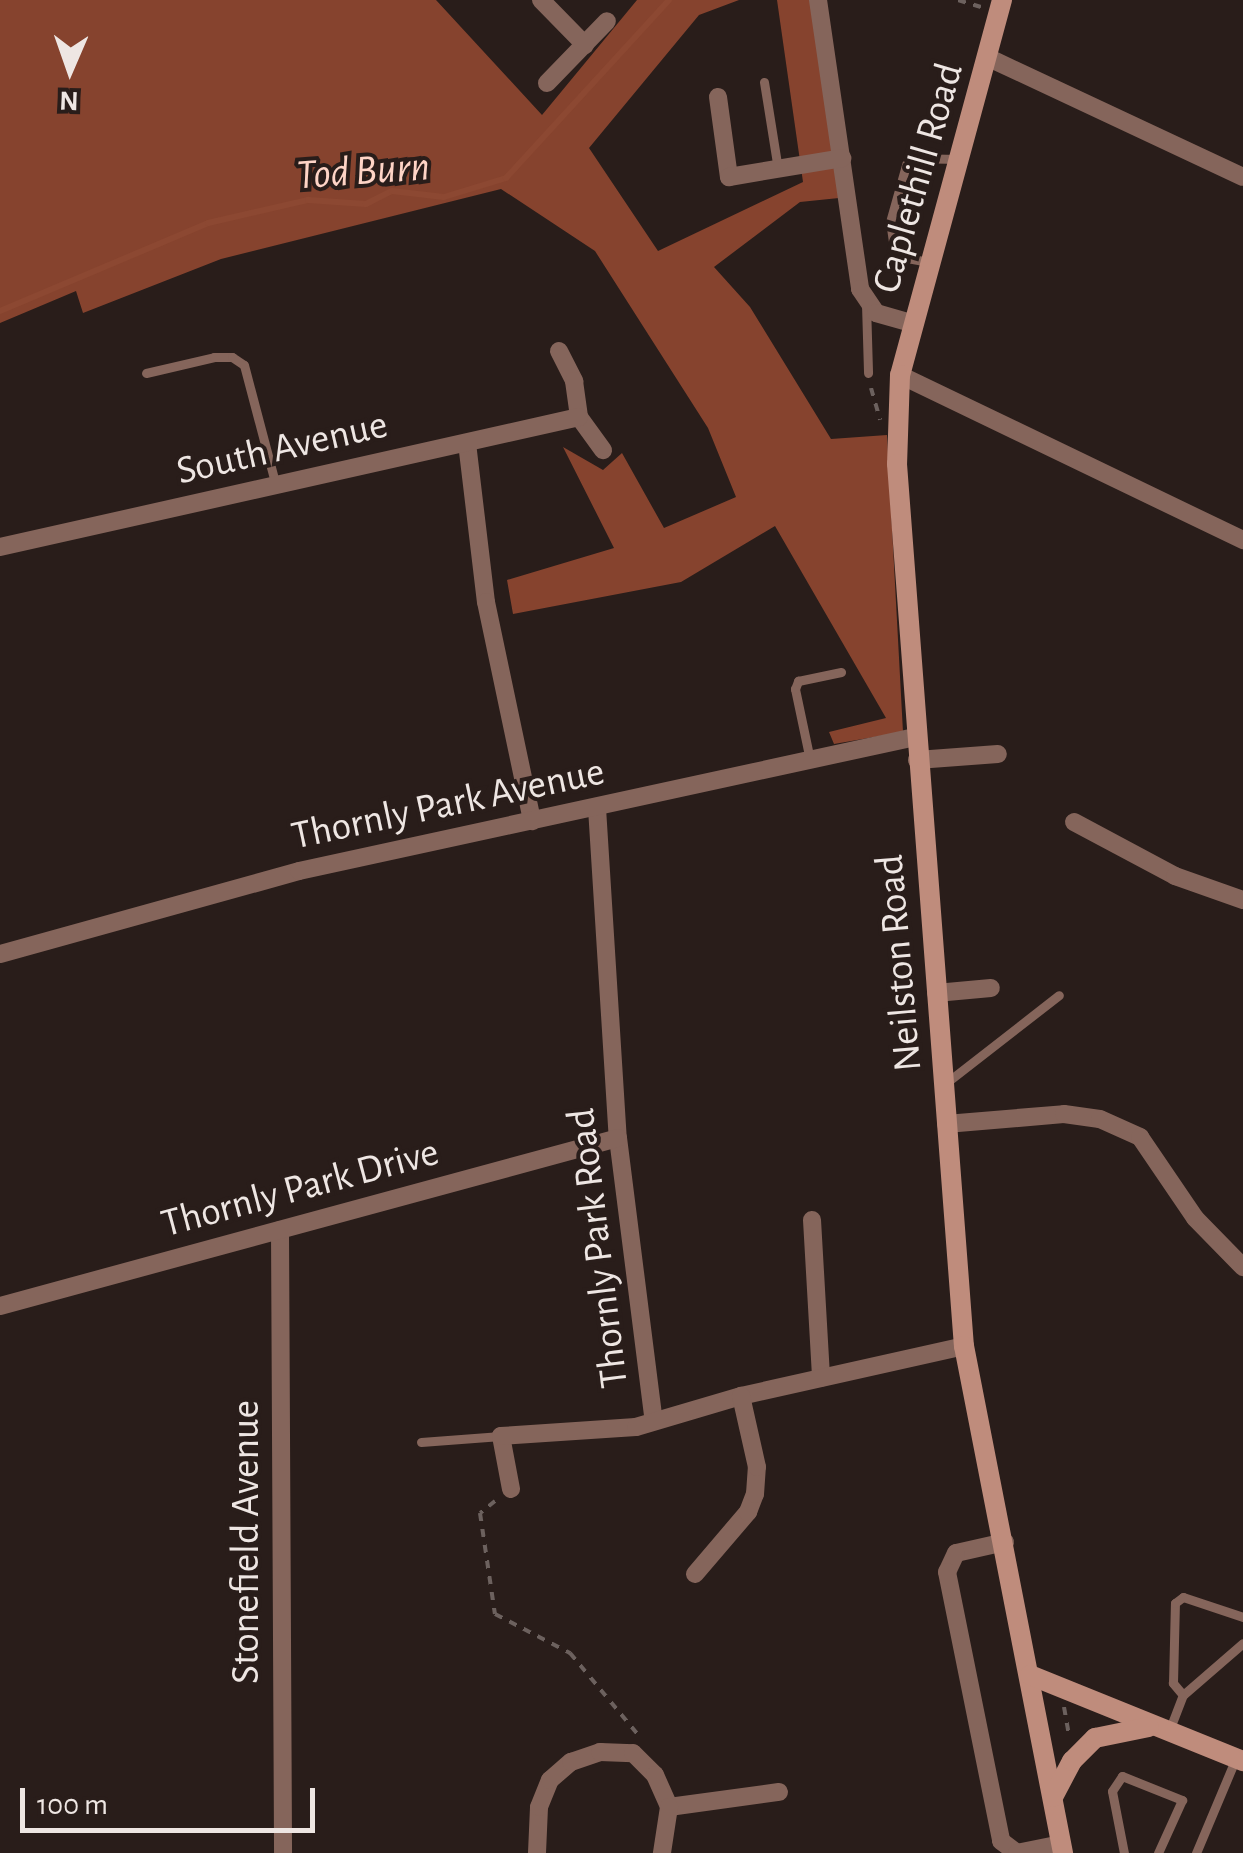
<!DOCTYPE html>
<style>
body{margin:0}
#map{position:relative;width:1243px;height:1853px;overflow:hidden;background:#291d1a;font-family:"Alegreya Sans",sans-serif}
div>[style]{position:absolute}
.forest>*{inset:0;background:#86432e}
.stream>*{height:6px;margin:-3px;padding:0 3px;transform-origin:3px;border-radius:3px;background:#8c4832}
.path>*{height:4px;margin-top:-2px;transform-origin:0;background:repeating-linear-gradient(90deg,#6c615e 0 8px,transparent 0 16px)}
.lane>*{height:9px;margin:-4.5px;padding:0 4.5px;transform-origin:4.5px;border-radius:4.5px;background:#85655b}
.street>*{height:18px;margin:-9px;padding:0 9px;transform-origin:9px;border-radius:9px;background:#85655b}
.secondary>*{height:20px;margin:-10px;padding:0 10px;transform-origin:10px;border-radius:10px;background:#bf8c7c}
span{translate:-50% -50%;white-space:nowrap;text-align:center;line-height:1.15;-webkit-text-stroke:8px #291d1a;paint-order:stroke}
.street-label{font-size:40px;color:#eee6e3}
.water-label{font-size:42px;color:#fed4c6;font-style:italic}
.north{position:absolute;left:20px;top:20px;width:100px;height:100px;-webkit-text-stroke:8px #291d1a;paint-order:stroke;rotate:182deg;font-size:28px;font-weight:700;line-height:40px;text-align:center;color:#eee6e3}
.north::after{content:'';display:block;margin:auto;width:35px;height:45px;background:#eee6e3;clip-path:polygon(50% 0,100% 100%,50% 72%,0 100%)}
.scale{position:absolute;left:20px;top:1788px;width:295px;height:45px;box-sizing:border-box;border:5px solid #eee6e3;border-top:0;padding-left:12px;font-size:30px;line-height:35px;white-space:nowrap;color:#eee6e3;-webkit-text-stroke:8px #291d1a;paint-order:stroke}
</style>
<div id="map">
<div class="forest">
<i style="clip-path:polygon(0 0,436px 0,542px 115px,637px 0,739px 0,699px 15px,589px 148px,658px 251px,803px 182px,777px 0,811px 0,839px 198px,800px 202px,714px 267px,750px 307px,831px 439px,887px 435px,903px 732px,834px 744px,829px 732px,886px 718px,775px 526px,681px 582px,513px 614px,507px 580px,614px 548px,563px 447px,603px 470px,622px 453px,664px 528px,736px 497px,708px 428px,595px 251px,501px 189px,221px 259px,83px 313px,76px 291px,0 323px)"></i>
</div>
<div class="stream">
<i style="left:0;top:311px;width:226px;rotate:-22.9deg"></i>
<i style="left:208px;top:223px;width:103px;rotate:-13deg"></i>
<i style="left:308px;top:200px;width:58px;rotate:3.9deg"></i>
<i style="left:366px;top:204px;width:29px;rotate:-27deg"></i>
<i style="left:392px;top:191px;width:52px;rotate:6.6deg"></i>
<i style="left:444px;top:197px;width:65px;rotate:-17deg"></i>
<i style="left:506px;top:178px;width:241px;rotate:-47.5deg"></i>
</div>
<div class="path">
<i style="left:958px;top:0;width:24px;rotate:17deg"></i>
<i style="left:871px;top:388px;width:33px;rotate:74deg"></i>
<i style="left:495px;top:1501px;width:19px;rotate:141deg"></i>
<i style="left:480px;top:1513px;width:102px;rotate:81.6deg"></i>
<i style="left:495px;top:1614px;width:85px;rotate:27.5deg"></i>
<i style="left:570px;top:1653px;width:109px;rotate:50.2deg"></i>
<i style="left:1064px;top:1707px;width:29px;rotate:80deg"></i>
</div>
<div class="lane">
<i style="left:764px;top:82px;width:88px;rotate:80.9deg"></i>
<i style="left:929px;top:262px;width:35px;rotate:-170deg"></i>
<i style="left:895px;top:256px;width:34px;rotate:-98deg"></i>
<i style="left:890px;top:222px;width:66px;rotate:-74.3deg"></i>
<i style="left:908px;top:158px;width:51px;rotate:1.1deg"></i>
<i style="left:866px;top:304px;width:69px;rotate:88.3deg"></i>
<i style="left:146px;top:373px;width:70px;rotate:-13.2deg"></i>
<i style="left:214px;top:357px;width:18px"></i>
<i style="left:232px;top:357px;width:14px;rotate:34deg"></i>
<i style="left:244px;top:365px;width:125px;rotate:75.2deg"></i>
<i style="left:810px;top:760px;width:73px;rotate:-101.9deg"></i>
<i style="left:795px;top:689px;width:9px;rotate:-69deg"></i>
<i style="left:798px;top:681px;width:44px;rotate:-11.8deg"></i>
<i style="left:946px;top:1083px;width:143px;rotate:-37.9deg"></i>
<i style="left:421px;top:1442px;width:80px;rotate:-4.3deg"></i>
<i style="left:1183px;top:1695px;width:16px;rotate:-130deg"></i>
<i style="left:1173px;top:1683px;width:80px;rotate:-88.6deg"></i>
<i style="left:1175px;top:1603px;width:10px;rotate:-37deg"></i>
<i style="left:1183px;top:1597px;width:63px;rotate:18.4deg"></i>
<i style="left:1169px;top:1731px;width:39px;rotate:-69deg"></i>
<i style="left:1183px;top:1695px;width:79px;rotate:-40.9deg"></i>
<i style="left:1124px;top:1853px;width:63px;rotate:-101deg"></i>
<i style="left:1112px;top:1791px;width:18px;rotate:-56deg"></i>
<i style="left:1122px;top:1776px;width:65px;rotate:21.8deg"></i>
<i style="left:1182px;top:1800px;width:58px;rotate:114.4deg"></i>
<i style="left:1196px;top:1853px;width:103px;rotate:-67.2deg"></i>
</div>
<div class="street">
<i style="left:541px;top:0;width:63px;rotate:45.6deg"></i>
<i style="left:818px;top:0;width:292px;rotate:81.7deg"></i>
<i style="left:860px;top:289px;width:29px;rotate:56deg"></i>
<i style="left:876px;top:313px;width:37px;rotate:16deg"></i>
<i style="left:989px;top:58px;width:280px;rotate:25.1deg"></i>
<i style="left:547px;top:83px;width:86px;rotate:-45.9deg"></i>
<i style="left:718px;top:97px;width:81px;rotate:82.2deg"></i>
<i style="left:729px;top:177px;width:115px;rotate:-9.5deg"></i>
<i style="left:559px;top:351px;width:34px;rotate:63deg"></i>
<i style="left:574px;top:381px;width:36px;rotate:82deg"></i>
<i style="left:579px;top:417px;width:41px;rotate:54deg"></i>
<i style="left:900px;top:375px;width:381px;rotate:25.7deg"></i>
<i style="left:467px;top:443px;width:160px;rotate:83.2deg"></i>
<i style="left:486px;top:602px;width:224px;rotate:78.1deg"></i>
<i style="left:0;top:547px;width:593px;rotate:-12.65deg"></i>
<i style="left:917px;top:760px;width:81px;rotate:-4.2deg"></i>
<i style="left:597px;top:808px;width:331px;rotate:86.4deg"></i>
<i style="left:618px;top:1138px;width:285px;rotate:82.8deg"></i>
<i style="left:1074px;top:822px;width:115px;rotate:28.1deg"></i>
<i style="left:1175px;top:876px;width:72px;rotate:19.4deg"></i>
<i style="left:0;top:954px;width:310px;rotate:-15.5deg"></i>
<i style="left:299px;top:871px;width:630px;rotate:-12.27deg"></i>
<i style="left:936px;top:993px;width:55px;rotate:-5.2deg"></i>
<i style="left:946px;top:1124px;width:118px;rotate:-4.8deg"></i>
<i style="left:1064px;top:1114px;width:36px;rotate:8deg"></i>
<i style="left:1100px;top:1119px;width:44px;rotate:24.2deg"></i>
<i style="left:1140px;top:1137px;width:98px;rotate:55.8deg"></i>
<i style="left:1195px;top:1218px;width:69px;rotate:45.6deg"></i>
<i style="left:812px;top:1220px;width:158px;rotate:86.7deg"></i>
<i style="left:280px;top:1230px;width:623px;rotate:89.72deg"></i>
<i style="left:0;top:1306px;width:640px;rotate:-15.21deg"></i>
<i style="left:511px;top:1489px;width:54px;rotate:-100.7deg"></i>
<i style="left:501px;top:1436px;width:135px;rotate:-3.8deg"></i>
<i style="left:636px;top:1427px;width:109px;rotate:-16.4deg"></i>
<i style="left:741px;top:1396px;width:229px;rotate:-12.6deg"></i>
<i style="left:1005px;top:1542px;width:50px;rotate:167.3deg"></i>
<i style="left:956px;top:1553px;width:21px;rotate:115deg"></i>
<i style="left:947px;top:1572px;width:274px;rotate:78.6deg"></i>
<i style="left:1001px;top:1841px;width:20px;rotate:37deg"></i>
<i style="left:695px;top:1574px;width:82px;rotate:-49.5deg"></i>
<i style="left:748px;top:1512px;width:19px;rotate:-69deg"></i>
<i style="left:755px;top:1494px;width:27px;rotate:-86deg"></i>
<i style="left:757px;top:1467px;width:73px;rotate:-102.7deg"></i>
<i style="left:669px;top:1807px;width:111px;rotate:-7.8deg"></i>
<i style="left:537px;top:1853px;width:46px;rotate:-87.5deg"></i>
<i style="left:539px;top:1807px;width:29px;rotate:-68deg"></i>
<i style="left:550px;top:1780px;width:28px;rotate:-41deg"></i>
<i style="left:571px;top:1762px;width:31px;rotate:-19deg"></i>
<i style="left:600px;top:1752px;width:33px;rotate:2deg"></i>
<i style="left:633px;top:1753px;width:31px;rotate:45deg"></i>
<i style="left:655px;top:1775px;width:35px;rotate:66deg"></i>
<i style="left:669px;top:1807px;width:47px;rotate:98.7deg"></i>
<i style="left:1017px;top:1853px;width:45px;rotate:-11.6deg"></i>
</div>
<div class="secondary">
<i style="left:1002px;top:0;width:389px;rotate:105.2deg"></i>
<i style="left:900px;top:375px;width:89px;rotate:91.9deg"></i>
<i style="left:897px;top:464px;width:885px;rotate:85.66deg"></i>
<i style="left:964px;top:1346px;width:517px;rotate:78.95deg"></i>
<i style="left:1030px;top:1675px;width:230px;rotate:22deg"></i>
<i style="left:1053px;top:1797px;width:41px;rotate:-62.2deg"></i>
<i style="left:1072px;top:1761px;width:33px;rotate:-45deg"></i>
<i style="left:1095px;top:1738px;width:55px;rotate:-11.5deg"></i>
</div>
<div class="street-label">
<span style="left:918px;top:178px;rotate:-74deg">Caplethill Road</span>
<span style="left:282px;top:448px;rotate:-13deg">South Avenue</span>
<span style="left:448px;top:804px;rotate:-12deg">Thornly Park Avenue</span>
<span style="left:899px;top:963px;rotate:-95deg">Neilston Road</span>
<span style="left:300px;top:1188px;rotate:-15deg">Thornly Park Drive</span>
<span style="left:598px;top:1248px;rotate:-97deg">Thornly Park Road</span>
<span style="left:246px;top:1542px;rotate:-90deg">Stonefield Avenue</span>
</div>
<div class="water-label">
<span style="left:363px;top:171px;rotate:-4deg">Tod Burn</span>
</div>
<div class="north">N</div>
<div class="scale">100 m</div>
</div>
